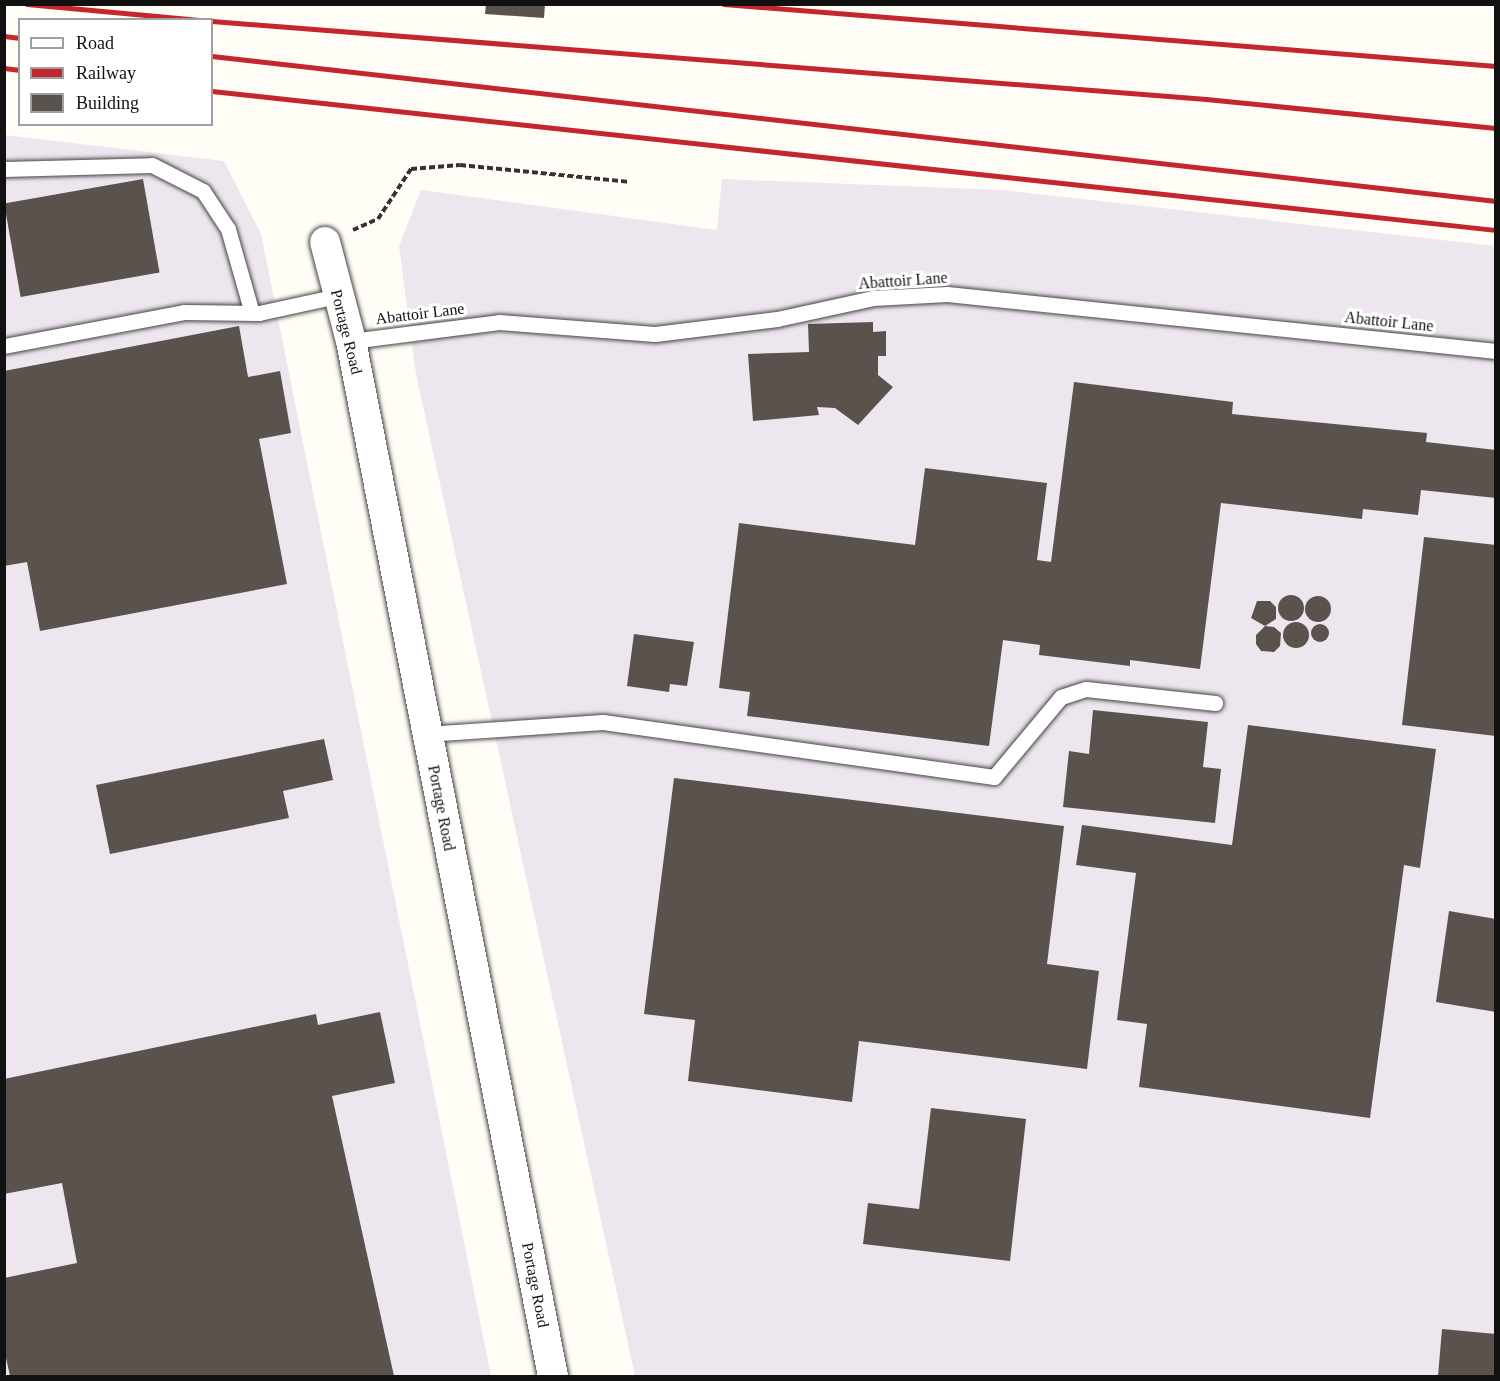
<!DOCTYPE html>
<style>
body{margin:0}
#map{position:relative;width:1500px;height:1381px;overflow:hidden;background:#fffdf5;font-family:Georgia,serif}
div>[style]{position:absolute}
.industrial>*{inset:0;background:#eee6ef}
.building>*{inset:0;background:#5a524d;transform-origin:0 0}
.round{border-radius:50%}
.path>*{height:4px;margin-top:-2px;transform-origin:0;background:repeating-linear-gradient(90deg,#333 0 6px,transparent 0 9px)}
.roads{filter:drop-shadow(0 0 2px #444) drop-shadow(0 0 2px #444)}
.service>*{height:15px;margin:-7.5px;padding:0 7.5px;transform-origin:7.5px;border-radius:7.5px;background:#fff}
.minor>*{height:30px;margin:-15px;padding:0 15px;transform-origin:15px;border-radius:15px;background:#fff}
.rail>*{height:4.5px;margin:-2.25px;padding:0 2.25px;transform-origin:2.25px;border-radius:2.25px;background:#c4262e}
span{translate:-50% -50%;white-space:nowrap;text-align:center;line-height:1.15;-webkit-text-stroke:6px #fff;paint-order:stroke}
.street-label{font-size:16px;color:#111}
.frame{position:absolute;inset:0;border:6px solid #111;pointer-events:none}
.legend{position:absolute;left:18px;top:18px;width:195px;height:108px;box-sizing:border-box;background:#fff;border:2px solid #a0a0a0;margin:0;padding:8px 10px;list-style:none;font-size:18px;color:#111}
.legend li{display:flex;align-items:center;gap:12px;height:30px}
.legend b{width:30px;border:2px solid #a0a0a0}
</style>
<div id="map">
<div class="industrial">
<i style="clip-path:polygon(5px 135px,224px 161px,261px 234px,491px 1376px,5px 1376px)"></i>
<i style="clip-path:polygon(722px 179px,1003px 190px,1495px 246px,1495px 1376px,635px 1376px,416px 374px,399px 246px,421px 190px,717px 230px)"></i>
</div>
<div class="building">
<i style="clip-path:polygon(486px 4px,545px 4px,544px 18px,485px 14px)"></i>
<i style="left:143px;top:179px;width:95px;height:141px;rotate:80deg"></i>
<i style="clip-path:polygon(873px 322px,873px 332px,886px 331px,886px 356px,878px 356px,878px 375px,893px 387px,858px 425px,835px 408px,817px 407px,819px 415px,753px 421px,748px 354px,809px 352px,808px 324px)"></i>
<i style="clip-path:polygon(239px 326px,248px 377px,280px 371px,291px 433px,259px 439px,287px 584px,40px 631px,27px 562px,4px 566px,4px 371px)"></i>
<i style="clip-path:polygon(1074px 382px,1233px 402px,1232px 414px,1427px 433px,1426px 442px,1496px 450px,1496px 498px,1421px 490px,1418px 515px,1363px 509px,1362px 519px,1221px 503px,1200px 669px,1130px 660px,1130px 666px,1039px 655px,1040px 645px,1003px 640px,989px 746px,747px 716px,750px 692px,719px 688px,739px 523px,915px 545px,925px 468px,1047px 483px,1037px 560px,1051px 562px)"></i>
<i style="clip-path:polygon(1424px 537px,1496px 545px,1496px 736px,1402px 725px)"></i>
<i class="round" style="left:1278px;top:595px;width:26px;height:26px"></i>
<i class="round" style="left:1305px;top:596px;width:26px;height:26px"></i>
<i style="clip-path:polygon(1257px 601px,1270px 601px,1276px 607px,1276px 619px,1265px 626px,1274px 627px,1281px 633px,1280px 646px,1274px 652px,1261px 651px,1256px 644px,1256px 635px,1265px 626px,1251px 618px)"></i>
<i class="round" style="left:1283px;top:622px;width:26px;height:26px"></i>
<i class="round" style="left:1311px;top:624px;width:18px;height:18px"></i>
<i style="clip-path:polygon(634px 634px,694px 642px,687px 686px,670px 684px,669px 692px,627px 686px)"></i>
<i style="clip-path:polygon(1093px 710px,1208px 722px,1203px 767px,1221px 769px,1215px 823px,1063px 807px,1069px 751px,1089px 754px)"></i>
<i style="clip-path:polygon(1248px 725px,1436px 749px,1420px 868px,1404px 865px,1370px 1118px,1139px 1087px,1147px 1024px,1117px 1020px,1136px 873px,1076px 865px,1082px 825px,1232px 845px)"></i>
<i style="clip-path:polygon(324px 739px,333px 780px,283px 791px,289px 818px,110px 854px,96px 785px)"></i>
<i style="clip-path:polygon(674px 778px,1064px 826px,1047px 964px,1099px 971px,1087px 1069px,859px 1041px,852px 1102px,688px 1081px,695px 1020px,644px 1014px)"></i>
<i style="clip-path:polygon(1449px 911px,1496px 919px,1496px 1012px,1436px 1002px)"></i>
<i style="clip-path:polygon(380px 1012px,395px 1083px,332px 1096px,394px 1376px,10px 1376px,4px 1349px,4px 1278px,77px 1263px,62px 1183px,4px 1194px,4px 1079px,316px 1014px,318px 1025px)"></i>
<i style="clip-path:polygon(931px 1108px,1026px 1119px,1010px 1261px,863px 1244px,868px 1203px,919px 1209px)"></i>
<i style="clip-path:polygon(1442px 1329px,1496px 1334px,1496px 1376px,1438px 1376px)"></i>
</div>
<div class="path">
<i style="left:353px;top:230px;width:27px;rotate:-24deg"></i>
<i style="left:378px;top:219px;width:60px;rotate:-56.6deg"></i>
<i style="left:411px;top:169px;width:49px;rotate:-4.7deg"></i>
<i style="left:460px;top:165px;width:170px;rotate:5.7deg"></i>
</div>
<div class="roads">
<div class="service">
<i style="left:4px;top:169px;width:148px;rotate:-1.5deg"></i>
<i style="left:152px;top:165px;width:57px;rotate:27deg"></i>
<i style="left:203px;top:191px;width:45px;rotate:56.7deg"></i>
<i style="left:228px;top:229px;width:87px;rotate:74.1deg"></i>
<i style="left:351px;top:341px;width:149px;rotate:-7.3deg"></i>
<i style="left:499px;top:322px;width:156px;rotate:4.4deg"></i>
<i style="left:655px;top:334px;width:123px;rotate:-7deg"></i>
<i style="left:777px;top:319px;width:98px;rotate:-12.3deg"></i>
<i style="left:873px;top:298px;width:74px;rotate:-3.1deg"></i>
<i style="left:947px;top:294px;width:552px;rotate:5.93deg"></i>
<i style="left:4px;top:346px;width:183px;rotate:-10.7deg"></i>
<i style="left:184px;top:312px;width:75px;rotate:0.8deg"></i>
<i style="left:259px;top:313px;width:80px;rotate:-12.3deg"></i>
<i style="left:426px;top:734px;width:177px;rotate:-3.9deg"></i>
<i style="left:603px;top:722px;width:395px;rotate:8deg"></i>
<i style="left:994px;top:777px;width:104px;rotate:-50.1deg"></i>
<i style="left:1061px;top:697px;width:26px;rotate:-18deg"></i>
<i style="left:1086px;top:689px;width:130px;rotate:6.2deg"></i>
</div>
<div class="minor">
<i style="left:325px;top:242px;width:102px;rotate:75.3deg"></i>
<i style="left:351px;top:341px;width:1055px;rotate:78.96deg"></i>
</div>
</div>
<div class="rail">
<i style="left:27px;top:4px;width:173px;rotate:5.3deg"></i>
<i style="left:724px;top:4px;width:774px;rotate:4.59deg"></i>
<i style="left:212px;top:21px;width:997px;rotate:4.49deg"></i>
<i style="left:1206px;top:99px;width:291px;rotate:5.7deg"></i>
<i style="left:4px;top:36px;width:16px;rotate:7deg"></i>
<i style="left:212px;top:56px;width:1292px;rotate:6.44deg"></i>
<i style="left:4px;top:68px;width:16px;rotate:7deg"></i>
<i style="left:212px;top:91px;width:1292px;rotate:6.18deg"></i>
</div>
<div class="street-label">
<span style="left:903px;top:281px;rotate:-4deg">Abattoir Lane</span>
<span style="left:420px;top:314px;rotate:-7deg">Abattoir Lane</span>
<span style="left:1389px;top:322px;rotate:6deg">Abattoir Lane</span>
<span style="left:346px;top:332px;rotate:76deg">Portage Road</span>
<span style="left:441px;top:808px;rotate:79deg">Portage Road</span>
<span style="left:535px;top:1285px;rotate:79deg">Portage Road</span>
</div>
<div class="frame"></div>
<ul class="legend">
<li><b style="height:8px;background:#fff"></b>Road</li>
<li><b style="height:8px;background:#c4262e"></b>Railway</li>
<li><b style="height:16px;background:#5a524d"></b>Building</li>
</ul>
</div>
